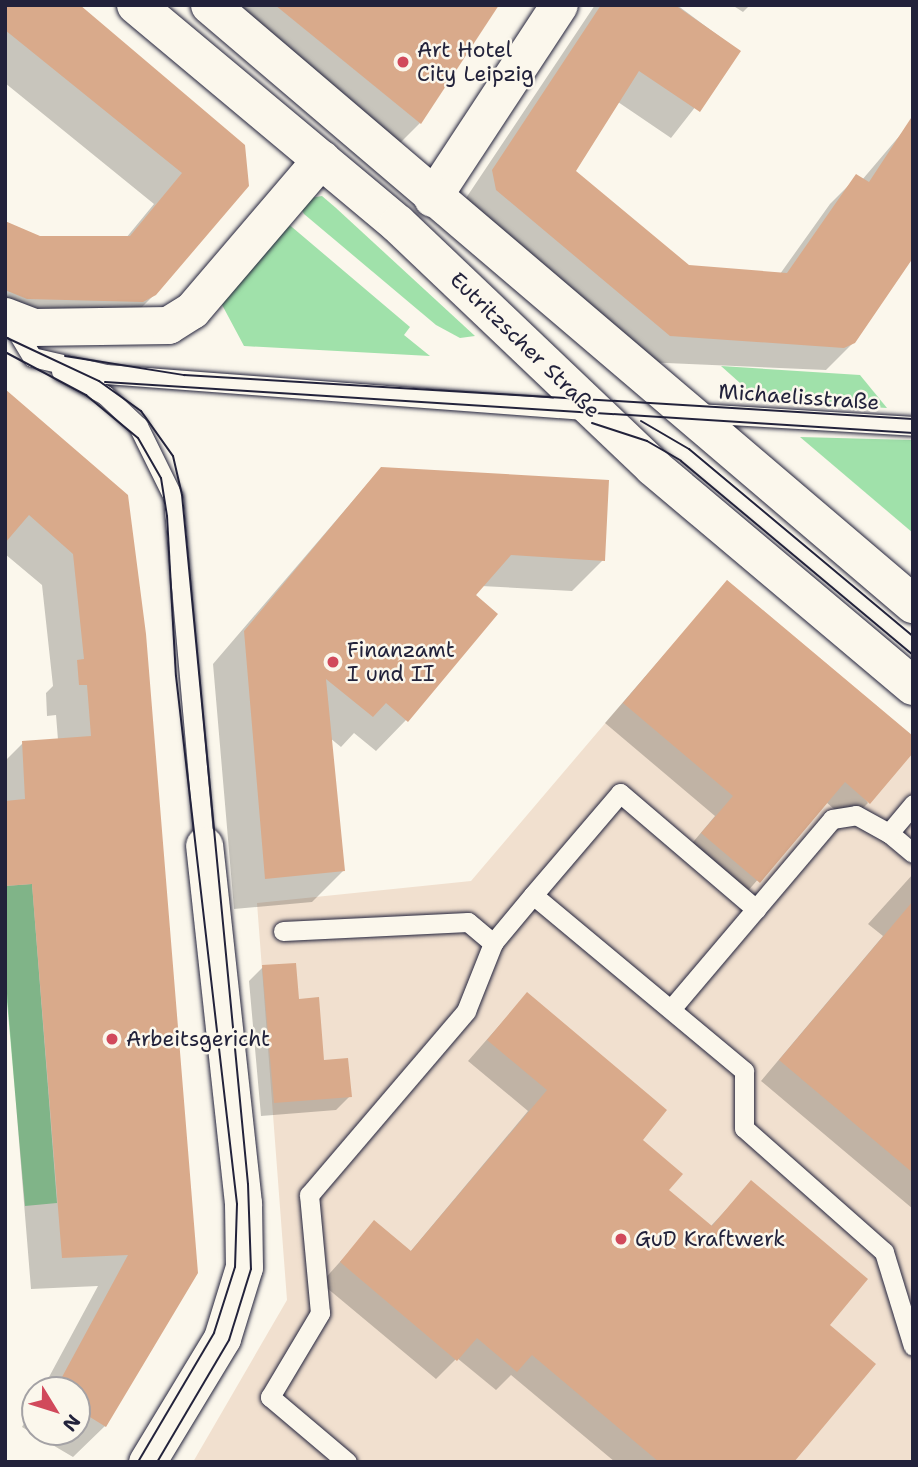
<!DOCTYPE html>
<meta charset="utf-8">
<style>
body{margin:0}
#map{position:relative;width:918px;height:1467px;overflow:hidden;background:#fbf7ec;font-family:"Shantell Sans",sans-serif}
div>[style]{position:absolute}
.built>*{inset:0;background:#f1e0cf}
.green>*{inset:0;background:#a0e1aa}
.shadow>*{inset:0;background:#0003}
.building>*{inset:0;background:#d9aa8b}
.roads{filter:drop-shadow(0 0 2px #22223b) drop-shadow(0 0 2px #22223b)}
.service>*{height:19px;margin:-9.5px;padding:0 9.5px;transform-origin:9.5px;border-radius:9.5px;background:#fbf7ec}
.minor>*{height:37px;margin:-18.5px;padding:0 18.5px;transform-origin:18.5px;border-radius:18.5px;background:#fbf7ec}
.secondary>*{height:38px;margin:-19px;padding:0 19px;transform-origin:19px;border-radius:19px;background:#fbf7ec}
.tram>*{height:2px;margin:-1px;padding:0 1px;transform-origin:1px;border-radius:1px;background:#22223b}
.dots>*{width:19px;height:19px;translate:-50% -50%;box-sizing:border-box;border:4px solid #fbf7ec;border-radius:50%}
span{translate:-50% -50%;white-space:nowrap;text-align:center;line-height:1.15;-webkit-text-stroke:5px #fbf7ec;paint-order:stroke}
.poi-label{font-size:21px;color:#22223b}
.left{translate:0 -50%;text-align:left}
.street-label{font-size:21px;color:#22223b}
.frame{position:absolute;inset:0;border:7px solid #22223b;pointer-events:none}
.north{position:absolute;left:21px;top:1376px;width:70px;height:70px;box-sizing:border-box;background:#fbf7ec;border:2px solid #a4a2a5;border-radius:50%;rotate:128deg;font-size:19px;font-weight:700;line-height:28px;text-align:center;color:#22223b}
.north::after{content:'';display:block;margin:auto;width:24px;height:32px;background:#d1495b;clip-path:polygon(50% 0,100% 100%,50% 72%,0 100%)}
</style>
<div id="map">
<div class="built">
<i style="clip-path:polygon(727px 580px,913px 736px,913px 1462px,193px 1462px,287px 1300px,257px 903px,471px 881px)"></i>
</div>
<div class="green">
<i style="clip-path:polygon(322px 196px,336px 208px,475px 336px,460px 338px,436px 325px,304px 214px,299px 205px,304px 199px)"></i>
<i style="clip-path:polygon(286px 222px,410px 327px,404px 335px,430px 356px,244px 346px,220px 301px)"></i>
<i style="clip-path:polygon(721px 366px,860px 375px,887px 408px,759px 400px)"></i>
<i style="clip-path:polygon(800px 437px,912px 440px,913px 533px)"></i>
<i style="clip-path:polygon(32px 884px,57px 1203px,25px 1206px,5px 979px,5px 886px)"></i>
</div>
<div class="shadow">
<i style="clip-path:polygon(5px 5px,243px 146px,155px 294px,125px 324px,5px 325px,5px 222px,39px 237px,126px 238px,154px 204px,5px 83px)"></i>
<i style="clip-path:polygon(214px 5px,498px 5px,420px 123px,390px 153px)"></i>
<i style="clip-path:polygon(595px 5px,677px 5px,739px 51px,671px 138px,618px 102px,574px 171px,689px 266px,780px 274px,830px 204px,857px 177px,862px 180px,907px 127px,854px 342px,826px 370px,643px 362px,466px 198px)"></i>
<i style="clip-path:polygon(732px 5px,750px 5px,743px 12px)"></i>
<i style="clip-path:polygon(5px 392px,126px 496px,197px 1273px,105px 1426px,73px 1457px,22px 1427px,35px 1403px,35px 1432px,77px 1432px,77px 1390px,42px 1390px,98px 1286px,31px 1289px,5px 969px,5px 761px,23px 743px,58px 740px,56px 715px,47px 716px,46px 693px,53px 686px,42px 585px,5px 554px)"></i>
<i style="clip-path:polygon(381px 468px,603px 560px,572px 591px,481px 586px,406px 720px,376px 751px,354px 733px,341px 747px,330px 738px,343px 871px,312px 902px,234px 909px,213px 664px)"></i>
<i style="clip-path:polygon(727px 582px,868px 803px,849px 822px,826px 802px,739px 901px,683px 854px,715px 816px,605px 723px)"></i>
<i style="clip-path:polygon(913px 874px,913px 1209px,761px 1081px,883px 936px,868px 924px)"></i>
<i style="clip-path:polygon(263px 967px,297px 1001px,322px 1062px,350px 1096px,336px 1110px,261px 1116px,249px 981px)"></i>
<i style="clip-path:polygon(527px 994px,640px 1140px,667px 1191px,710px 1227px,751px 1183px,827px 1325px,792px 1462px,615px 1462px,511px 1375px,496px 1390px,457px 1358px,436px 1379px,321px 1283px,375px 1223px,410px 1252px,528px 1111px,468px 1061px)"></i>
</div>
<div class="building">
<i style="clip-path:polygon(5px 5px,80px 5px,245px 145px,249px 186px,156px 295px,143px 302px,27px 299px,5px 290px,5px 221px,40px 236px,130px 236px,182px 173px,5px 30px)"></i>
<i style="clip-path:polygon(275px 5px,499px 5px,421px 124px)"></i>
<i style="clip-path:polygon(601px 5px,675px 5px,741px 51px,700px 112px,639px 71px,576px 171px,689px 265px,787px 273px,856px 174px,869px 182px,913px 115px,913px 258px,855px 343px,844px 348px,670px 336px,496px 190px,492px 170px)"></i>
<i style="clip-path:polygon(5px 389px,128px 495px,146px 634px,198px 1273px,106px 1427px,77px 1409px,77px 1390px,55px 1390px,128px 1255px,62px 1258px,32px 884px,5px 886px,5px 801px,25px 799px,22px 741px,91px 736px,87px 685px,79px 685px,77px 660px,84px 659px,73px 554px,29px 515px,5px 543px)"></i>
<i style="clip-path:polygon(381px 467px,609px 480px,605px 561px,511px 555px,476px 595px,498px 614px,408px 722px,386px 703px,373px 717px,326px 679px,345px 871px,265px 879px,244px 631px)"></i>
<i style="clip-path:polygon(727px 580px,913px 736px,913px 753px,870px 804px,845px 782px,760px 883px,701px 833px,733px 796px,623px 703px)"></i>
<i style="clip-path:polygon(913px 901px,913px 1173px,779px 1060px)"></i>
<i style="clip-path:polygon(296px 963px,299px 999px,319px 997px,324px 1060px,348px 1058px,352px 1097px,274px 1103px,262px 965px)"></i>
<i style="clip-path:polygon(527px 992px,667px 1110px,643px 1140px,683px 1174px,669px 1190px,712px 1226px,751px 1180px,868px 1279px,830px 1325px,876px 1364px,794px 1462px,659px 1462px,532px 1355px,517px 1372px,477px 1338px,457px 1361px,340px 1262px,374px 1220px,411px 1251px,547px 1090px,487px 1040px)"></i>
</div>
<div class="roads">
<div class="service">
<i style="left:11px;top:322px;width:41px;rotate:59deg"></i>
<i style="left:32px;top:357px;width:76px;rotate:12.9deg"></i>
<i style="left:106px;top:374px;width:483px;rotate:4.3deg"></i>
<i style="left:61px;top:371px;width:50px;rotate:28.6deg"></i>
<i style="left:105px;top:395px;width:45px;rotate:43.2deg"></i>
<i style="left:138px;top:426px;width:79px;rotate:63.8deg"></i>
<i style="left:173px;top:497px;width:349px;rotate:84.9deg"></i>
<i style="left:697px;top:413px;width:216px;rotate:3.4deg"></i>
<i style="left:889px;top:833px;width:31px;rotate:40deg"></i>
<i style="left:533px;top:895px;width:134px;rotate:-49.5deg"></i>
<i style="left:620px;top:793px;width:179px;rotate:40.5deg"></i>
<i style="left:283px;top:931px;width:185px;rotate:-2.8deg"></i>
<i style="left:468px;top:922px;width:33px;rotate:40deg"></i>
<i style="left:671px;top:1009px;width:249px;rotate:-49.7deg"></i>
<i style="left:832px;top:819px;width:24px;rotate:-9deg"></i>
<i style="left:856px;top:815px;width:38px;rotate:29deg"></i>
<i style="left:889px;top:833px;width:38px;rotate:-50deg"></i>
<i style="left:347px;top:1462px;width:101px;rotate:-139.8deg"></i>
<i style="left:270px;top:1397px;width:98px;rotate:-59.2deg"></i>
<i style="left:320px;top:1313px;width:119px;rotate:-95.3deg"></i>
<i style="left:309px;top:1195px;width:242px;rotate:-49.5deg"></i>
<i style="left:466px;top:1011px;width:73px;rotate:-68.3deg"></i>
<i style="left:493px;top:943px;width:62px;rotate:-50.2deg"></i>
<i style="left:533px;top:895px;width:275px;rotate:39.8deg"></i>
<i style="left:744px;top:1071px;width:57px;rotate:90deg"></i>
<i style="left:744px;top:1128px;width:187px;rotate:41.5deg"></i>
<i style="left:884px;top:1252px;width:98px;rotate:72.9deg"></i>
</div>
<div class="minor">
<i style="left:432px;top:198px;width:231px;rotate:-56.7deg"></i>
<i style="left:5px;top:316px;width:30px;rotate:21deg"></i>
<i style="left:33px;top:327px;width:135px;rotate:-0.8deg"></i>
<i style="left:168px;top:325px;width:28px;rotate:-32deg"></i>
<i style="left:192px;top:310px;width:199px;rotate:-49.5deg"></i>
<i style="left:147px;top:1462px;width:145px;rotate:-58.8deg"></i>
<i style="left:222px;top:1338px;width:74px;rotate:-72.8deg"></i>
<i style="left:244px;top:1267px;width:64px;rotate:-90.9deg"></i>
<i style="left:243px;top:1203px;width:360px;rotate:-96.2deg"></i>
</div>
<div class="secondary">
<i style="left:136px;top:5px;width:341px;rotate:39.9deg"></i>
<i style="left:398px;top:224px;width:352px;rotate:43.6deg"></i>
<i style="left:653px;top:467px;width:340px;rotate:40.1deg"></i>
<i style="left:210px;top:5px;width:924px;rotate:40.43deg"></i>
</div>
</div>
<div class="tram">
<i style="left:5px;top:337px;width:104px;rotate:25.1deg"></i>
<i style="left:99px;top:381px;width:52px;rotate:35.5deg"></i>
<i style="left:141px;top:411px;width:55px;rotate:54.6deg"></i>
<i style="left:173px;top:456px;width:40px;rotate:77deg"></i>
<i style="left:182px;top:495px;width:692px;rotate:84.53deg"></i>
<i style="left:248px;top:1184px;width:85px;rotate:88deg"></i>
<i style="left:251px;top:1269px;width:74px;rotate:107.2deg"></i>
<i style="left:229px;top:1340px;width:142px;rotate:120.5deg"></i>
<i style="left:5px;top:352px;width:92px;rotate:28deg"></i>
<i style="left:86px;top:395px;width:67px;rotate:39.6deg"></i>
<i style="left:138px;top:438px;width:46px;rotate:60.1deg"></i>
<i style="left:161px;top:478px;width:38px;rotate:81deg"></i>
<i style="left:167px;top:516px;width:160px;rotate:86.8deg"></i>
<i style="left:176px;top:676px;width:532px;rotate:83.41deg"></i>
<i style="left:237px;top:1204px;width:63px;rotate:91.8deg"></i>
<i style="left:235px;top:1267px;width:69px;rotate:107.7deg"></i>
<i style="left:214px;top:1333px;width:150px;rotate:120.5deg"></i>
<i style="left:65px;top:356px;width:121px;rotate:9.1deg"></i>
<i style="left:184px;top:375px;width:730px;rotate:3.45deg"></i>
<i style="left:105px;top:382px;width:810px;rotate:3.61deg"></i>
<i style="left:641px;top:421px;width:56px;rotate:30.3deg"></i>
<i style="left:689px;top:449px;width:292px;rotate:39.9deg"></i>
<i style="left:592px;top:423px;width:58px;rotate:18.1deg"></i>
<i style="left:647px;top:441px;width:39px;rotate:30deg"></i>
<i style="left:681px;top:461px;width:302px;rotate:39.9deg"></i>
</div>
<div class="dots">
<i style="left:403px;top:62px;background:#d1495b"></i>
<i style="left:333px;top:662px;background:#d1495b"></i>
<i style="left:112px;top:1039px;background:#d1495b"></i>
<i style="left:621px;top:1239px;background:#d1495b"></i>
</div>
<div class="poi-label">
<span class="left" style="left:417px;top:62px">Art Hotel<br>City Leipzig</span>
<span class="left" style="left:347px;top:662px">Finanzamt<br>I und II</span>
<span class="left" style="left:126px;top:1039px">Arbeitsgericht</span>
<span class="left" style="left:635px;top:1239px">GuD Kraftwerk</span>
</div>
<div class="street-label">
<span style="left:525px;top:345px;rotate:44deg">Eutritzscher Straße</span>
<span style="left:799px;top:397px;rotate:4deg">Michaelisstraße</span>
</div>
<div class="frame"></div>
<div class="north">N</div>
</div>
